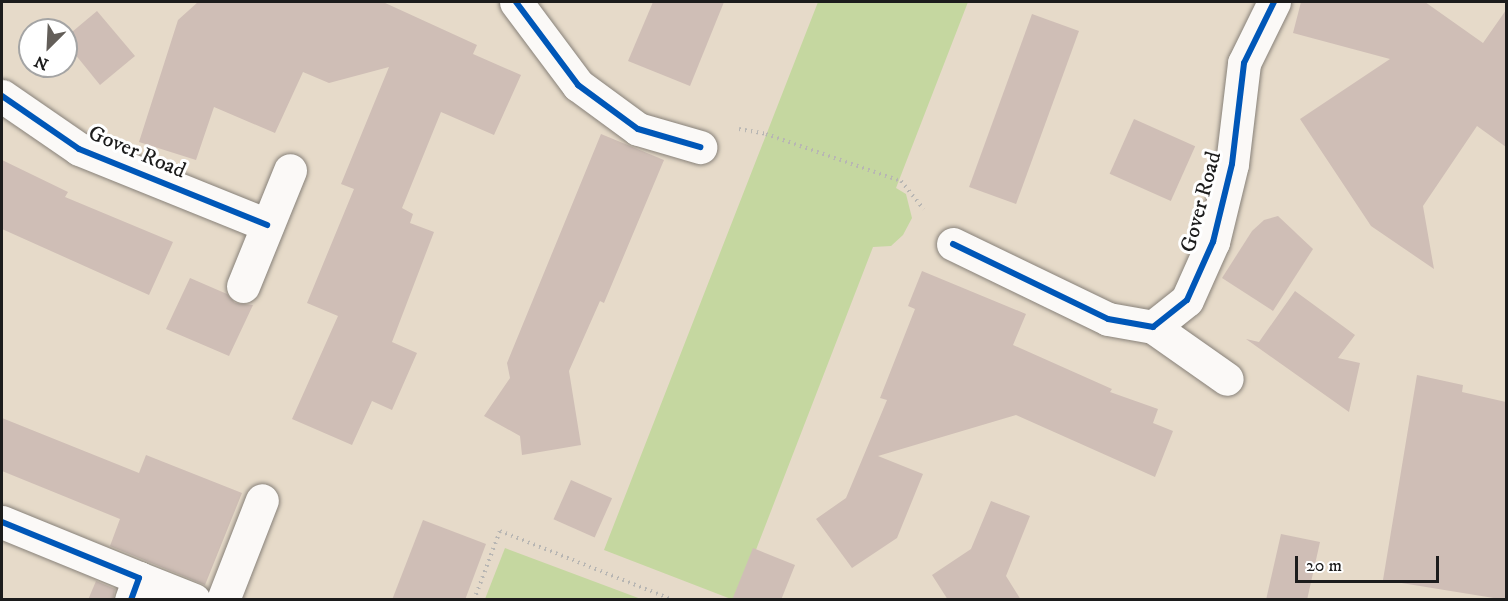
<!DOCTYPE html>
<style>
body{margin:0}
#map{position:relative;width:1508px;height:601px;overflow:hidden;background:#e6dac9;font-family:"IM FELL DW Pica",serif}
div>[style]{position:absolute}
.green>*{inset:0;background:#c5d7a0}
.building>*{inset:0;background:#cfbeb6;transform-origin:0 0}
.path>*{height:4px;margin-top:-2px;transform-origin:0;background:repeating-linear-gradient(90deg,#b8b6b3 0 1.5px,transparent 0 6px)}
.roads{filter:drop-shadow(0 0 2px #878179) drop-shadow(0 0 2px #878179)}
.minor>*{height:33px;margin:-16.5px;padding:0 16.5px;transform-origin:16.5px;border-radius:16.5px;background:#fbf9f7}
.cycleway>*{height:6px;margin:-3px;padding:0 3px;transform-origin:3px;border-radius:3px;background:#0057b8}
span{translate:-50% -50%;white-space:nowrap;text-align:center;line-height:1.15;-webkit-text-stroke:6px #fff;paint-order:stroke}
.street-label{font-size:22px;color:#1c1c1c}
.frame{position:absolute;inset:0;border:3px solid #1c1c1c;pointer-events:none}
.north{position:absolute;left:18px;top:18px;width:60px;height:60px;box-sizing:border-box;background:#fff;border:2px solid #a4a4a4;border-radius:50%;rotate:204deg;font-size:16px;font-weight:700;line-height:24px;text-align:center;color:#1c1c1c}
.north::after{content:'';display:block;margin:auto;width:21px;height:27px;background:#635e59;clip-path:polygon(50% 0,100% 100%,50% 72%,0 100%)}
.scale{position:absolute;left:1295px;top:556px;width:144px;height:27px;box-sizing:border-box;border:3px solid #1c1c1c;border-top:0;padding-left:8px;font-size:18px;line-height:21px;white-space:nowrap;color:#1c1c1c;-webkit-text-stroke:4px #fff;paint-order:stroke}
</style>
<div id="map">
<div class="green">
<i style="clip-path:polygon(818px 2px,968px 2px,896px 188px,906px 194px,912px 218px,903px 235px,891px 246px,873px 247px,737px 599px,731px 599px,604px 550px)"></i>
<i style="clip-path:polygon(505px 548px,641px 599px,485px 599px)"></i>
</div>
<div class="building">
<i style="clip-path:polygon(198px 2px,383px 2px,477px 45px,473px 54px,521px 75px,494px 135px,441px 112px,402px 208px,413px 214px,410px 223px,434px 232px,392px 342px,417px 353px,392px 410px,372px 401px,352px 445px,292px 419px,338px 316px,307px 303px,354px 189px,341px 184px,389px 67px,329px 83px,303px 72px,275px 133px,214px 107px,196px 160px,139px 142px,178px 20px)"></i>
<i style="clip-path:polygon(653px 2px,724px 2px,690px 86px,628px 61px)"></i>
<i style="clip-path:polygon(1301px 2px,1425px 2px,1483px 43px,1506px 10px,1506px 147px,1477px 126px,1423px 206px,1434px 269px,1371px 226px,1300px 119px,1390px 59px,1293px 33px)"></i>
<i style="clip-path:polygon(97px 11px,135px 56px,100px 85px,66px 43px,66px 37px)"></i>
<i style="left:1032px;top:14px;width:50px;height:184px;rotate:20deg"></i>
<i style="left:1134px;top:119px;width:67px;height:60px;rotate:24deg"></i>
<i style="clip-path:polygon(601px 134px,664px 160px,604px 303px,600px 301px,569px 371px,581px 445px,522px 455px,520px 436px,484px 416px,510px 378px,507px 363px)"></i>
<i style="clip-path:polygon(2px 160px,68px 192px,65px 197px,173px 242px,149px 295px,2px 229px)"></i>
<i style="clip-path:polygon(1278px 216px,1313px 249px,1273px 311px,1222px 278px,1252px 231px,1264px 220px)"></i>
<i style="clip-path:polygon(922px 271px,1026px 314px,1013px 345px,1112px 389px,1110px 392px,1158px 409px,1153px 423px,1173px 431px,1155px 477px,1016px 415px,878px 456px,923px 474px,897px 538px,852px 568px,816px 519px,846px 498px,887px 400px,880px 398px,915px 309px,908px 306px)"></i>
<i style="clip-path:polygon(190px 278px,227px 294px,235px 303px,253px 305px,229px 356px,166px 329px)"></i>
<i style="clip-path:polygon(1295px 291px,1355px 335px,1338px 358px,1360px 363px,1349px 412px,1246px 339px,1259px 342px)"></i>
<i style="clip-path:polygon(1417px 375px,1463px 385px,1462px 392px,1506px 402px,1506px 600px,1383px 580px)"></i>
<i style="clip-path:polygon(2px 418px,139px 473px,146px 455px,242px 493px,205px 585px,110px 546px,120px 519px,2px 471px)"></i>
<i style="left:571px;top:480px;width:45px;height:43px;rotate:24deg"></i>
<i style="clip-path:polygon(991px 501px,1030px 516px,1006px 576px,1021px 600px,948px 600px,932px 575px,971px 549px)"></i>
<i style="clip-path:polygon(423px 520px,486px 544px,465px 600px,392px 600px)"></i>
<i style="clip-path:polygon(1281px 534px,1320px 542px,1307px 600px,1266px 600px)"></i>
<i style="clip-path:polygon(753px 548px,795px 565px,781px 600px,732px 600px)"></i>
<i style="clip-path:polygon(96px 581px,115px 589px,113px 600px,88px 600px)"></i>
</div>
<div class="path">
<i style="left:739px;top:129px;width:27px;rotate:10deg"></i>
<i style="left:766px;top:134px;width:143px;rotate:19.2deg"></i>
<i style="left:901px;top:181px;width:36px;rotate:51deg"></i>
<i style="left:474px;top:600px;width:74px;rotate:-69.4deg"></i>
<i style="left:500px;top:531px;width:186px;rotate:21.7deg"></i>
</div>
<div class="roads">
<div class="minor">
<i style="left:516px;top:2px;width:104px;rotate:53.2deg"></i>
<i style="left:578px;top:85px;width:74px;rotate:36.3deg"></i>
<i style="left:638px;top:129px;width:65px;rotate:16.2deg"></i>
<i style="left:2px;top:96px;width:93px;rotate:34.5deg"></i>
<i style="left:79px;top:149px;width:203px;rotate:22deg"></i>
<i style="left:953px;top:244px;width:172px;rotate:25.8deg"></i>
<i style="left:1108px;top:319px;width:46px;rotate:10.1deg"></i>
<i style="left:1153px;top:327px;width:43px;rotate:-38.5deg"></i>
<i style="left:1187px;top:300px;width:64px;rotate:-65.9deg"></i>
<i style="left:1213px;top:242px;width:80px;rotate:-76.3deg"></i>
<i style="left:1232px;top:164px;width:102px;rotate:-83.2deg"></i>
<i style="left:1244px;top:63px;width:68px;rotate:-63.8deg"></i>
<i style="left:243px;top:286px;width:125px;rotate:-67.9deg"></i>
<i style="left:1153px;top:327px;width:90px;rotate:35.1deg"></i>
<i style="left:2px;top:522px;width:148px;rotate:22.2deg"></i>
<i style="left:139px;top:578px;width:23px;rotate:110deg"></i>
<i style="left:139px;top:578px;width:59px;rotate:21.8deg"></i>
<i style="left:223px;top:600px;width:107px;rotate:-68.7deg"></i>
</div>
</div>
<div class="cycleway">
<i style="left:516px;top:2px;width:104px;rotate:53.2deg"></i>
<i style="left:578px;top:85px;width:74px;rotate:36.3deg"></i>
<i style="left:638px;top:129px;width:65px;rotate:16.2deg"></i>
<i style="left:2px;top:96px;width:93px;rotate:34.5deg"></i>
<i style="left:79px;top:149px;width:203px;rotate:22deg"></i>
<i style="left:953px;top:244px;width:172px;rotate:25.8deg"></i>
<i style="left:1108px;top:319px;width:46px;rotate:10.1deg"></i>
<i style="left:1153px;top:327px;width:43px;rotate:-38.5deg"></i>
<i style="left:1187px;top:300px;width:64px;rotate:-65.9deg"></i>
<i style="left:1213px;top:242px;width:80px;rotate:-76.3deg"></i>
<i style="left:1232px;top:164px;width:102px;rotate:-83.2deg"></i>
<i style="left:1244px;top:63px;width:68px;rotate:-63.8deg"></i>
<i style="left:2px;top:522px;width:148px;rotate:22.2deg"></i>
<i style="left:139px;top:578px;width:23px;rotate:110deg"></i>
</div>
<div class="street-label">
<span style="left:137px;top:152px;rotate:23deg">Gover Road</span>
<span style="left:1201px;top:202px;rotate:-75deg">Gover Road</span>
</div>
<div class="frame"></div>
<div class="north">N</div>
<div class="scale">20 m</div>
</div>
